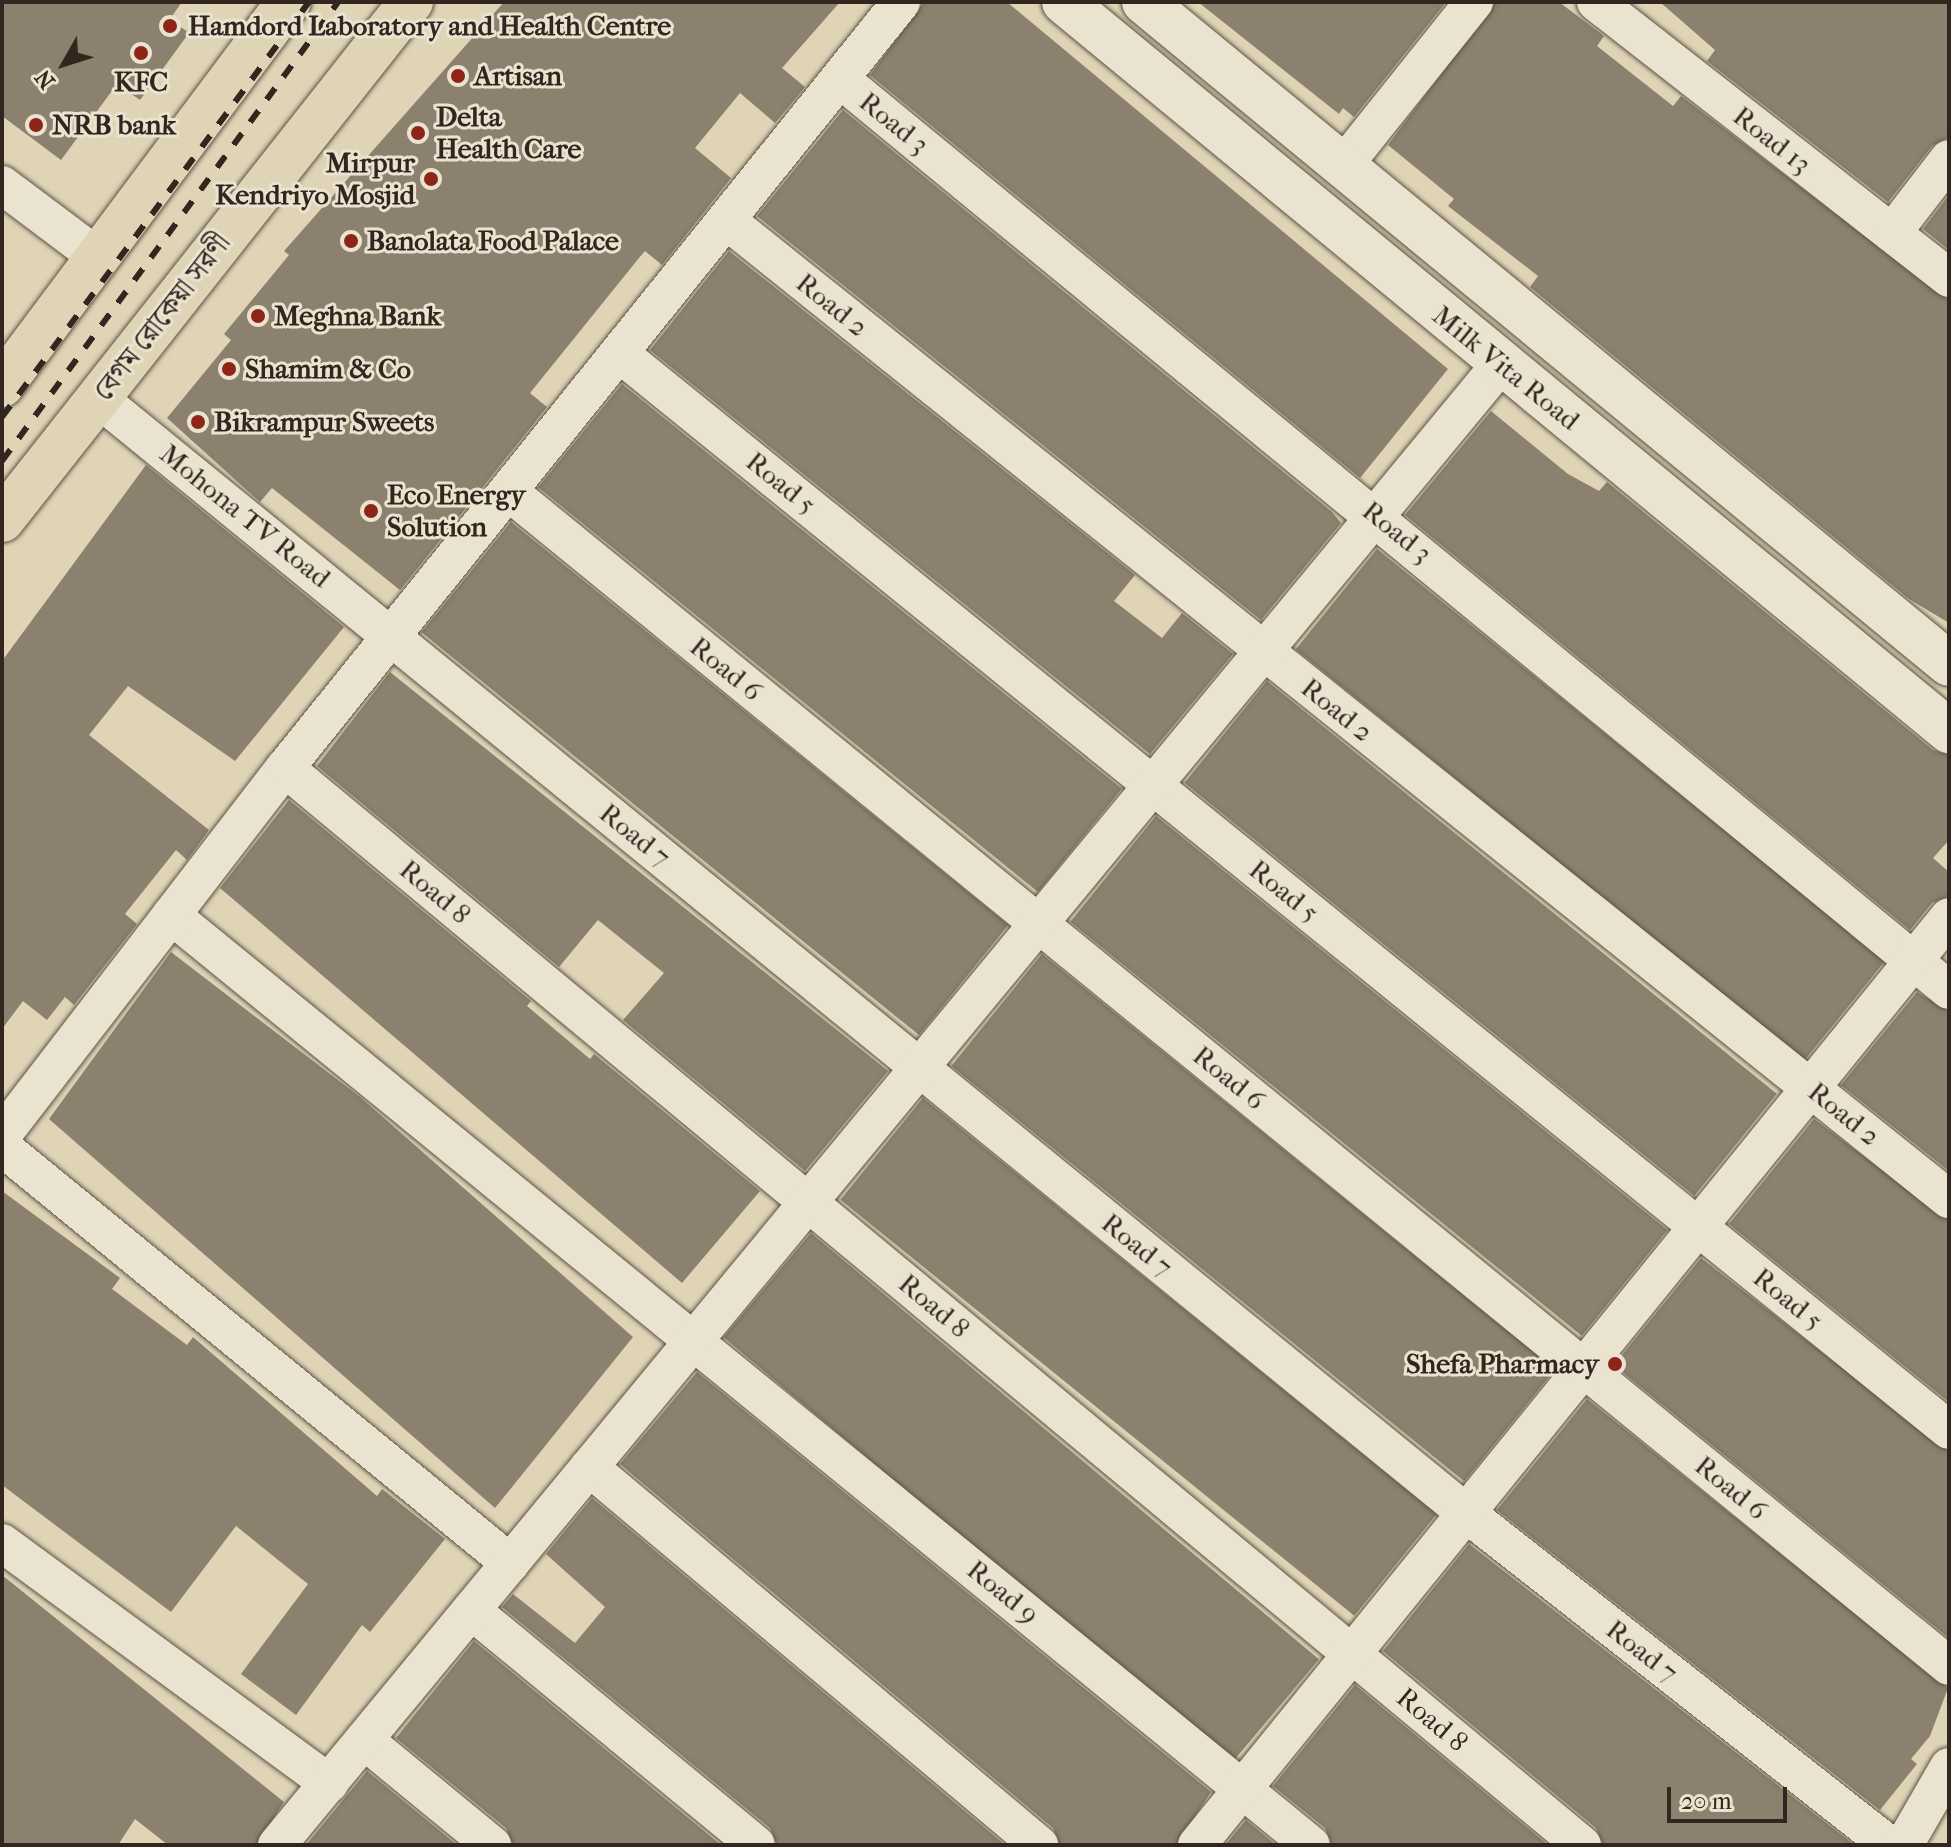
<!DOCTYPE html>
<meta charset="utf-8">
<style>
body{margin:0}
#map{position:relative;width:1951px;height:1847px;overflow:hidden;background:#dfd4b6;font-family:"IM FELL French Canon","Noto Serif Bengali",serif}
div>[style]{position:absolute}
.building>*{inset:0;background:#8c806e;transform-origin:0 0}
.roads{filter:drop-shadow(0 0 2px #5d5245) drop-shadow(0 0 2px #5d5245)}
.street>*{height:38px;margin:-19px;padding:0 19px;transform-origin:19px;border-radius:19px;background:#eae3d0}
.secondary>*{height:44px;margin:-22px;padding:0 22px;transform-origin:22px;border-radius:22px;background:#eae3d0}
.primary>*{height:44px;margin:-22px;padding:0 22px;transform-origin:22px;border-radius:22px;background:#dfd4b6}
.rail>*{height:6px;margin-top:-3px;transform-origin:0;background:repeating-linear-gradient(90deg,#32261f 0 14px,transparent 0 28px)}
.dots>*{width:22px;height:22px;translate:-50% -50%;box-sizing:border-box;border:4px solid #eae3d0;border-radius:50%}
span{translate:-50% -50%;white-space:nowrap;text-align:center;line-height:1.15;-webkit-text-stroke:6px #eae3d0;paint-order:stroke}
.poi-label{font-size:28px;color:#32261f;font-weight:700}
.left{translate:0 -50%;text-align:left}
.right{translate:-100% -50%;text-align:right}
.street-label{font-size:28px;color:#32261f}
.frame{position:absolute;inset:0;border:4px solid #32261f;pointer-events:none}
.north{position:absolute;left:24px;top:24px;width:80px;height:80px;-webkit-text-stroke:6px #eae3d0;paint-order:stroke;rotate:231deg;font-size:22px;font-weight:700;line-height:32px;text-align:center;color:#32261f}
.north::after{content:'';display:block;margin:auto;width:28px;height:36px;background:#32261f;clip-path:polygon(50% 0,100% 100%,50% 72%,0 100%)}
.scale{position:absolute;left:1667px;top:1787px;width:120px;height:36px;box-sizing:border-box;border:4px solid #32261f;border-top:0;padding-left:10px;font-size:24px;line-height:28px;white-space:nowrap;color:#32261f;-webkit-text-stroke:6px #eae3d0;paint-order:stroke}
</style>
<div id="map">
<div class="building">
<i style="clip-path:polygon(2px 2px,182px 2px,170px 19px,189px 33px,140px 100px,117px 84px,61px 160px,2px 116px)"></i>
<i style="clip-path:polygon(504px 2px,840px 2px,782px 68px,805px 87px,775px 123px,740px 93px,695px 148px,731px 178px,662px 265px,645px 251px,639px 258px,530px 393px,547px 407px,400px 590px,272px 488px,260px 502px,167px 418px,231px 340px,224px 334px,289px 255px,284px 251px)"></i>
<i style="clip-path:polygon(924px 2px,1007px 2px,1448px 369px,1360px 478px,870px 75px)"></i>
<i style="clip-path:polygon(1198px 2px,1446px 2px,1354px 117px,1343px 108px,1339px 114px)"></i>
<i style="clip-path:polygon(1495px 2px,1559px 2px,1604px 36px,1597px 46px,1673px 106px,1681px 96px,1949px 300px,1949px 623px,1909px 599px,1530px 287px,1538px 276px,1448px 206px,1454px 199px,1388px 145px)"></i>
<i style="clip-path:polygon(1660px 2px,1949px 2px,1949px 137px,1932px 146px,1888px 202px,1707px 61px,1715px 50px)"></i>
<i style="clip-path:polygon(843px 110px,1332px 512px,1341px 523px,1261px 620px,757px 216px)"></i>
<i style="clip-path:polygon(1949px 195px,1949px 250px,1923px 229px)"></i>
<i style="clip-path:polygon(729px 251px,1135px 575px,1114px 601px,1162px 638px,1182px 613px,1233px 654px,1150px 754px,650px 350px)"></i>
<i style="left:622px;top:384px;width:643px;height:133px;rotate:39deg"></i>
<i style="clip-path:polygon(1491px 411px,1568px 474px,1599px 491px,1607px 482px,1933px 750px,1949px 755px,1949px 840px,1933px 858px,1949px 872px,1949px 896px,1932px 903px,1910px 930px,1405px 515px)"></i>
<i style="clip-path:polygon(146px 465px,344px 627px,235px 761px,128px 686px,89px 735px,209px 830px,187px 860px,176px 850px,125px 914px,137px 924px,74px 1005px,65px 997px,47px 1020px,23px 1001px,2px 1029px,2px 661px)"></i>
<i style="left:511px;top:522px;width:640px;height:142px;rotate:39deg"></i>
<i style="left:1377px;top:549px;width:654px;height:129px;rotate:39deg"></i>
<i style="clip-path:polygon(390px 672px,888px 1071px,805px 1171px,623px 1020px,664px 973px,598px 920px,559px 967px,317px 766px)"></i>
<i style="left:1267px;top:681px;width:656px;height:131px;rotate:39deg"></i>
<i style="clip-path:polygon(289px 800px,531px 1001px,527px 1006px,590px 1059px,594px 1054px,760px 1191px,682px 1283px,220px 888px)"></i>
<i style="left:1156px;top:816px;width:658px;height:136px;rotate:39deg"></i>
<i style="clip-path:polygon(171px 952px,360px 1097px,633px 1337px,495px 1508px,49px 1119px)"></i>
<i style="left:1042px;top:954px;width:660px;height:144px;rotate:39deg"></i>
<i style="clip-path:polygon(1917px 992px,1949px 1011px,1949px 1171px,1841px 1085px)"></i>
<i style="left:923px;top:1098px;width:661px;height:131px;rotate:39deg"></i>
<i style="clip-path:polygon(1814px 1119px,1949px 1220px,1949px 1402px,1729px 1224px)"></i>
<i style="clip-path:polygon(2px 1191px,120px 1278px,112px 1289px,187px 1345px,193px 1337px,377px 1496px,382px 1489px,445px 1539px,370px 1632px,362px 1625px,296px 1715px,241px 1674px,308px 1584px,236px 1526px,171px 1612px,2px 1485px)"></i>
<i style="left:811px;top:1233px;width:663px;height:136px;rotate:40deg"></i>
<i style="clip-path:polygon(1701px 1258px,1949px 1451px,1949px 1638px,1614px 1365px)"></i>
<i style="clip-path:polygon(697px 1372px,1211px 1792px,1176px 1845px,1060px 1845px,1053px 1828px,620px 1464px)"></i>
<i style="clip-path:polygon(1587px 1399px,1948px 1688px,1930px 1736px,1911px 1759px,1917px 1764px,1880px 1810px,1497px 1510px)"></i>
<i style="clip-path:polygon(592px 1498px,1005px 1845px,777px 1845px,770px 1828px,502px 1607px,513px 1594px,575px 1643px,605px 1607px,546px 1554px)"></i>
<i style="clip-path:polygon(1469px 1544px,1853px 1844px,1603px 1845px,1596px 1828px,1383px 1651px)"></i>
<i style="clip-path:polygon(2px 1575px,284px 1802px,256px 1845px,168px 1845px,135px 1819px,118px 1845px,2px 1845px)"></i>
<i style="clip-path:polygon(474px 1641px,721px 1845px,513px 1845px,506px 1828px,396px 1738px)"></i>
<i style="clip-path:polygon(1355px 1685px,1548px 1845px,1332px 1845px,1325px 1828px,1273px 1786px)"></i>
<i style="clip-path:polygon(367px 1771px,457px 1845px,306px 1845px)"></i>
<i style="clip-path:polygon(1246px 1820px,1276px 1845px,1225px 1845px)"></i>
</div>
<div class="roads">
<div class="street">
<i style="left:1596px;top:2px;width:448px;rotate:38deg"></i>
<i style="left:840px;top:79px;width:1435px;rotate:39.4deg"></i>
<i style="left:1343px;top:166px;width:210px;rotate:-51.4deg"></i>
<i style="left:2px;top:185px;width:120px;rotate:36.9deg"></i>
<i style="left:726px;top:220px;width:1567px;rotate:38.68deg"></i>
<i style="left:1892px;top:233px;width:93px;rotate:-52.4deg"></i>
<i style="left:619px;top:353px;width:1711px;rotate:39deg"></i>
<i style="left:98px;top:398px;width:1765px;rotate:39.18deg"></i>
<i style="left:1466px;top:1513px;width:538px;rotate:38.13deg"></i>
<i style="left:508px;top:491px;width:1859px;rotate:39.19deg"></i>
<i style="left:285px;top:768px;width:1686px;rotate:39.71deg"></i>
<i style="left:171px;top:915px;width:1471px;rotate:39.21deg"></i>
<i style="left:2px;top:1135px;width:463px;rotate:-52.4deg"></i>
<i style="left:285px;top:768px;width:983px;rotate:-51.19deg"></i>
<i style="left:2px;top:1147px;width:657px;rotate:39.31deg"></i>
<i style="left:589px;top:1467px;width:588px;rotate:40.03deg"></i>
<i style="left:2px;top:1543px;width:406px;rotate:36.3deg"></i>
<i style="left:471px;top:1610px;width:369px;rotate:39.5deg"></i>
<i style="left:364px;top:1740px;width:166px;rotate:39.4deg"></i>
<i style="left:277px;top:1845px;width:1921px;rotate:-50.43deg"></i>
<i style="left:1197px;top:1845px;width:1194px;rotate:-50.98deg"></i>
<i style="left:1904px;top:1845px;width:90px;rotate:-60deg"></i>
</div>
<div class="secondary">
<i style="left:1064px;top:2px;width:1147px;rotate:39.48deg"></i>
<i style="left:1144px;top:2px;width:1042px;rotate:39.43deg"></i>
</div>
<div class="primary">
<i style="left:2px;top:385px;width:479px;rotate:-53.2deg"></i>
<i style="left:2px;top:520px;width:660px;rotate:-51.71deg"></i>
</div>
</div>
<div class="rail">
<i style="left:2px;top:417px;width:516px;rotate:-53.51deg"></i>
<i style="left:2px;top:461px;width:569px;rotate:-53.79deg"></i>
</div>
<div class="dots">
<i style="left:170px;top:26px;background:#8f2418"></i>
<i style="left:141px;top:53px;background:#8f2418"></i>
<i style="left:458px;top:76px;background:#8f2418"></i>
<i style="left:36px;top:125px;background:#8f2418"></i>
<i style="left:418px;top:133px;background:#8f2418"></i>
<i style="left:431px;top:179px;background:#8f2418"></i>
<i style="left:351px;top:241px;background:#8f2418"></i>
<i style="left:258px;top:316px;background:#8f2418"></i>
<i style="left:229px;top:369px;background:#8f2418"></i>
<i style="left:198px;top:422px;background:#8f2418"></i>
<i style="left:371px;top:511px;background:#8f2418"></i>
<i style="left:1615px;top:1364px;background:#8f2418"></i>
</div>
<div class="poi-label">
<span class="left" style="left:188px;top:26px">Hamdord Laboratory and Health Centre</span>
<span class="left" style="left:474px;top:76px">Artisan</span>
<span style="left:141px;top:82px">KFC</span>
<span class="left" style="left:436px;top:133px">Delta<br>Health Care</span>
<span class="left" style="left:52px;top:125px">NRB bank</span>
<span class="right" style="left:415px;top:179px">Mirpur<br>Kendriyo Mosjid</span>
<span class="left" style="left:367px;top:241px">Banolata Food Palace</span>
<span class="left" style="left:274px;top:316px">Meghna Bank</span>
<span class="left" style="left:245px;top:369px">Shamim &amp; Co</span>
<span class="left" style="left:214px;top:422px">Bikrampur Sweets</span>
<span class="left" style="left:387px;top:511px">Eco Energy<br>Solution</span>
<span class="right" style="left:1599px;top:1364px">Shefa Pharmacy</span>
</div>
<div class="street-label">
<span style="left:894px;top:123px;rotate:39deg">Road 3</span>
<span style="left:1772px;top:140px;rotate:38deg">Road 13</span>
<span style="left:832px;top:305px;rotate:39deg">Road 2</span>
<span style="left:162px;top:317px;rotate:-52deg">বেগম রোকেয়া সরণী</span>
<span style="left:1506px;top:368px;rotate:39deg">Milk Vita Road</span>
<span style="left:781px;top:483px;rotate:39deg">Road 5</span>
<span style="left:245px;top:516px;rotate:39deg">Mohona TV Road</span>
<span style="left:1397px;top:532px;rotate:39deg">Road 3</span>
<span style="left:726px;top:669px;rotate:39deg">Road 6</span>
<span style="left:1337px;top:710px;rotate:39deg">Road 2</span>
<span style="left:635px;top:835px;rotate:39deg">Road 7</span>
<span style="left:1284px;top:891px;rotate:39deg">Road 5</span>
<span style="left:435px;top:892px;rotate:40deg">Road 8</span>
<span style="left:1229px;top:1078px;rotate:39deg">Road 6</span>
<span style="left:1844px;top:1114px;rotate:39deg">Road 2</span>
<span style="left:1137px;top:1245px;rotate:39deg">Road 7</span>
<span style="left:1788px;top:1299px;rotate:39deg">Road 5</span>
<span style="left:934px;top:1306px;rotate:40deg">Road 8</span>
<span style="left:1731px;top:1488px;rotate:39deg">Road 6</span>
<span style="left:1003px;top:1592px;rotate:39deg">Road 9</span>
<span style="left:1642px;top:1651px;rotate:38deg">Road 7</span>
<span style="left:1432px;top:1720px;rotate:40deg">Road 8</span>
</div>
<div class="frame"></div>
<div class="north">N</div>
<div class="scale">20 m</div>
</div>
